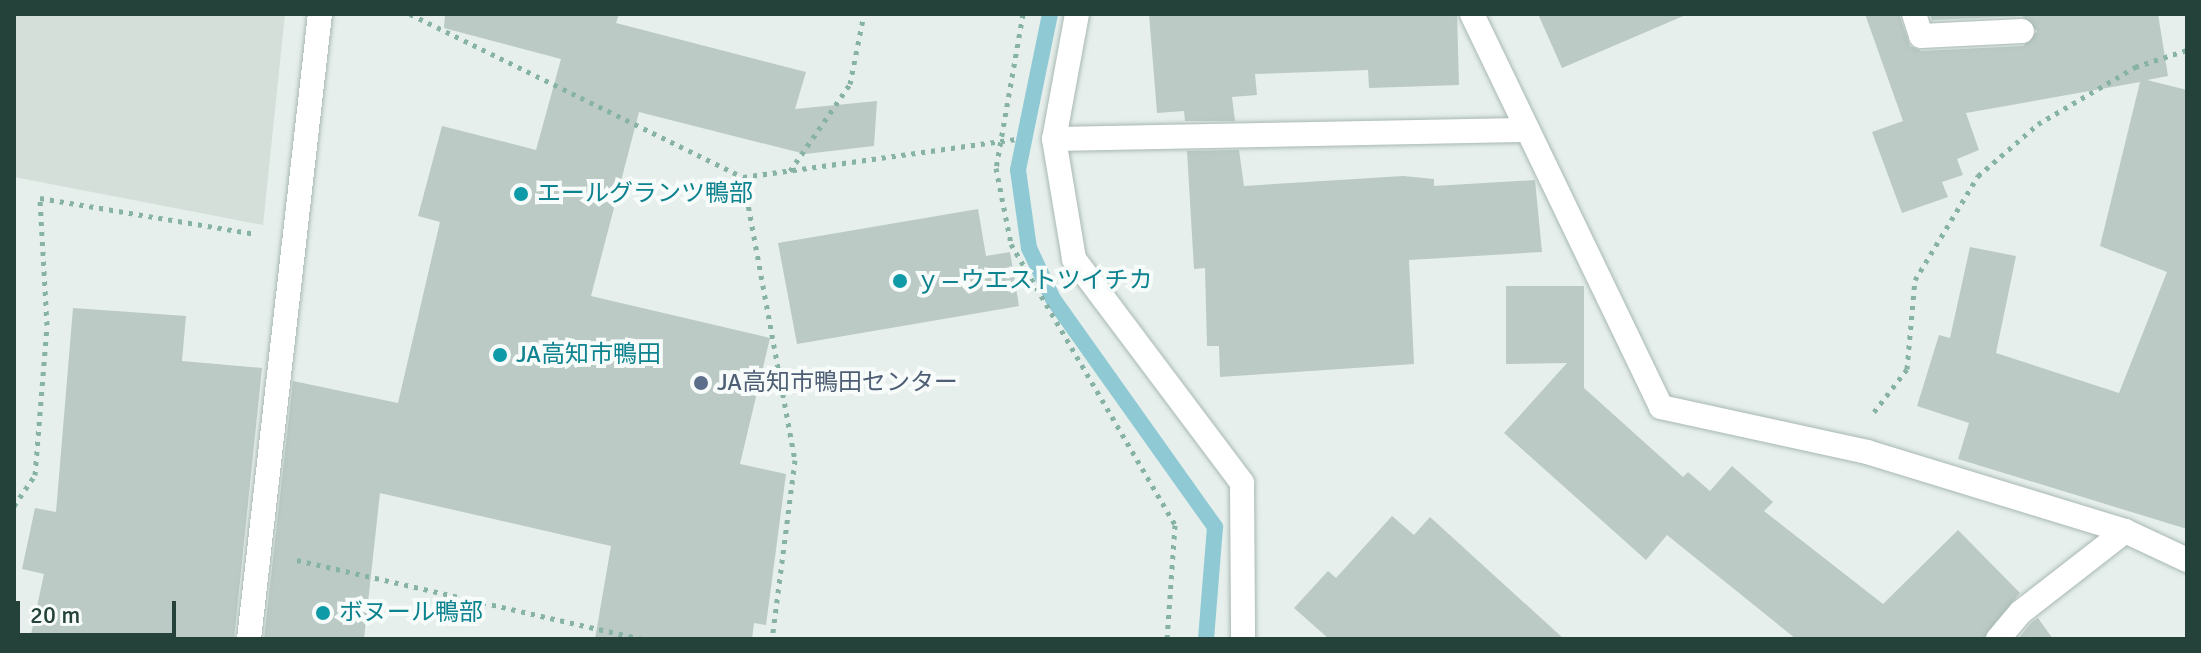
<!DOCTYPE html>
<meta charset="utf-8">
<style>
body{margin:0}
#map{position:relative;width:2201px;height:653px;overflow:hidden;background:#e6efeb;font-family:Signika,"Noto Sans JP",sans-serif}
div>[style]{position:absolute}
.built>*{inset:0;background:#d4dfda}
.stream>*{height:16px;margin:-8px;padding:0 8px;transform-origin:8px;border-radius:8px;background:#8ec9d4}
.building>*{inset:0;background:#bbcac4}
.path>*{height:5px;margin-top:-2.5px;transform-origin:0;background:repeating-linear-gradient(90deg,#86b3a5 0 4px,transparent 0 10px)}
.roads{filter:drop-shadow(0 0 2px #a8b8b2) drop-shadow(0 0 2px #a8b8b2)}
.street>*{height:24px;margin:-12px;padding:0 12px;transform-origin:12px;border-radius:12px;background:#fff}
.dots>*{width:22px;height:22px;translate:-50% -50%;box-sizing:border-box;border:4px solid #f7fbf9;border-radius:50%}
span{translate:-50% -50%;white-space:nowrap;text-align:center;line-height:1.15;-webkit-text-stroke:8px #f7fbf9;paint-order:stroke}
.culture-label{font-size:24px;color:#0d838f}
.left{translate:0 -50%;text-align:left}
.service-label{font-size:24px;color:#4e5e75}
.frame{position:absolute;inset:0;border:16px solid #24423a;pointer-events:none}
.scale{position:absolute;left:16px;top:601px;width:160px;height:36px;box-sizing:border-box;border:4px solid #24423a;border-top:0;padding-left:10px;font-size:24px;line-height:28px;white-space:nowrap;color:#24423a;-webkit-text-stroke:6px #f7fbf9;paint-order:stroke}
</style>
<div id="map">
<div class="built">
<i style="clip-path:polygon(14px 14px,285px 14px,263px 225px,14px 177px)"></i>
</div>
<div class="stream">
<i style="left:1050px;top:14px;width:159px;rotate:101.6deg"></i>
<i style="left:1018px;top:170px;width:79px;rotate:82deg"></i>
<i style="left:1029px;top:248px;width:56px;rotate:64.8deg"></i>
<i style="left:1053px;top:299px;width:280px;rotate:54.6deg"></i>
<i style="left:1215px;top:527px;width:112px;rotate:94.6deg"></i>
</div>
<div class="building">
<i style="clip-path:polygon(445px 14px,619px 14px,616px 23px,806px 72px,795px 109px,877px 101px,874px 146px,805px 154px,639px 112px,591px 296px,770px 338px,740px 464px,786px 474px,766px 625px,754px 623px,752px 639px,595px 639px,611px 546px,380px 493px,364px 639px,264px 639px,293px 381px,398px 403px,440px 222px,418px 216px,442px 126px,536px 150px,561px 59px,444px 28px)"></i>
<i style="clip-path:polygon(1149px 14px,1457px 14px,1459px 85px,1369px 88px,1368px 70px,1255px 74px,1257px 95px,1232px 97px,1235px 121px,1185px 121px,1184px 111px,1157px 113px)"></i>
<i style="clip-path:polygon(1538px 14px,1688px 14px,1562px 68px)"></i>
<i style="clip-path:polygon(1865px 14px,1899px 14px,1910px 46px,1922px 51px,2023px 46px,2037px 31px,2022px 16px,1932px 20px,1930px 14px,2158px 14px,2168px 76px,2147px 80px,2187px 90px,2187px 529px,1958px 459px,1969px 423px,1917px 406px,1939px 335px,1950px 338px,1970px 247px,2016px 256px,1996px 353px,2119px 393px,2167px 272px,2100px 246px,2140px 82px,1966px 113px,1979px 150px,1957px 159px,1963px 175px,1942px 182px,1948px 197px,1902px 213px,1872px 132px,1903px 121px)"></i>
<i style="clip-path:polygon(1239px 150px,1244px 186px,1403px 176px,1434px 179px,1434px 186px,1535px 180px,1542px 252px,1409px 260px,1414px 364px,1220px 377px,1219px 346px,1207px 346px,1205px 268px,1194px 269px,1187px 151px)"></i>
<i style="clip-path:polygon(978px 209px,986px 256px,1010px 252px,1019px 306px,797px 344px,778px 243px)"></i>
<i style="clip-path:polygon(1506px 286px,1584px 286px,1584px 388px,1683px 477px,1688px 472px,1710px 491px,1732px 466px,1773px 502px,1764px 511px,1883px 604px,1958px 530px,2020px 593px,1983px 639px,1796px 639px,1667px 535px,1646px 560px,1504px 433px,1567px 363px,1506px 364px)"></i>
<i style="clip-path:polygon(73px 308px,186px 316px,182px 361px,262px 368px,234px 639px,30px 639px,44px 574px,22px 569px,35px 508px,56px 512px)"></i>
<i style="clip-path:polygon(1392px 516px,1414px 535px,1430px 517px,1564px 639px,1329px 639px,1294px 608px,1328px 571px,1336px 578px)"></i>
<i style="clip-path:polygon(2038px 618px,2053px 639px,2018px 639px,2031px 623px)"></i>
</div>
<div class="path">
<i style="left:410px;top:14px;width:371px;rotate:26.1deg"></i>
<i style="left:743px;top:177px;width:276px;rotate:-7.9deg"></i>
<i style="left:1023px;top:14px;width:156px;rotate:99.9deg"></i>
<i style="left:996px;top:168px;width:77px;rotate:78.8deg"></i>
<i style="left:1011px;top:244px;width:325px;rotate:59.7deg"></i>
<i style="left:1175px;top:525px;width:114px;rotate:94deg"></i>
<i style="left:790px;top:171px;width:106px;rotate:-55.4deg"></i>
<i style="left:850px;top:84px;width:71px;rotate:-78.7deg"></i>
<i style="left:743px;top:177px;width:288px;rotate:79.6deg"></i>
<i style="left:795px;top:460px;width:180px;rotate:97.3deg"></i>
<i style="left:1874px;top:412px;width:54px;rotate:-52.5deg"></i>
<i style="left:1907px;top:369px;width:89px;rotate:-84.9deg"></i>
<i style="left:1915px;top:280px;width:122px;rotate:-58.8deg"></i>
<i style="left:1978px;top:176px;width:79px;rotate:-40.9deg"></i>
<i style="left:2038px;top:124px;width:113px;rotate:-30.4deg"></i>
<i style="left:2135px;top:67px;width:55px;rotate:-18.1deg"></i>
<i style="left:14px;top:506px;width:37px;rotate:-56deg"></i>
<i style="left:35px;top:475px;width:150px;rotate:-85.4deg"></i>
<i style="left:47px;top:325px;width:127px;rotate:-93.2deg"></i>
<i style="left:40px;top:198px;width:219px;rotate:9.5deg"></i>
<i style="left:297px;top:560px;width:355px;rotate:12.9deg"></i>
</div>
<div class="roads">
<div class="street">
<i style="left:1077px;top:14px;width:127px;rotate:100.4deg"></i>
<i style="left:1054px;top:139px;width:122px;rotate:80.5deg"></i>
<i style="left:1074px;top:259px;width:280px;rotate:53.1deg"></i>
<i style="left:1242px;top:483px;width:156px;rotate:89.6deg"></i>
<i style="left:1472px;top:14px;width:436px;rotate:64.3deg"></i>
<i style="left:1661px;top:407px;width:211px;rotate:12.3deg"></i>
<i style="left:1867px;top:452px;width:270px;rotate:17deg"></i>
<i style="left:2125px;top:531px;width:68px;rotate:25.1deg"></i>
<i style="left:1914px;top:14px;width:23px;rotate:72deg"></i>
<i style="left:1921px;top:36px;width:101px;rotate:-2.8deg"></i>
<i style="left:1054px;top:139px;width:468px;rotate:-1.1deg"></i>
<i style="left:249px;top:639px;width:629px;rotate:-83.52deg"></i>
<i style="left:1998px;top:639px;width:35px;rotate:-50deg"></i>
<i style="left:2021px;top:612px;width:132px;rotate:-37.9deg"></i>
</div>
</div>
<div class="dots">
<i style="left:521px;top:194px;background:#0f9aa8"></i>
<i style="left:900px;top:281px;background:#0f9aa8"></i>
<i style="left:500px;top:355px;background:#0f9aa8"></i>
<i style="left:701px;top:383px;background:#5c6f8a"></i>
<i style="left:323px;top:613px;background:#0f9aa8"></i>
</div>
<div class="culture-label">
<span class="left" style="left:537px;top:194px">エールグランツ鴨部</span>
<span class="left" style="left:916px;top:281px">ｙ―ウエストツイチカ</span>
<span class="left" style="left:516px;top:355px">JA高知市鴨田</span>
<span class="left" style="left:339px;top:613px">ボヌール鴨部</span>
</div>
<div class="service-label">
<span class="left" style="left:717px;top:383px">JA高知市鴨田センター</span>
</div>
<div class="frame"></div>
<div class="scale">20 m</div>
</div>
